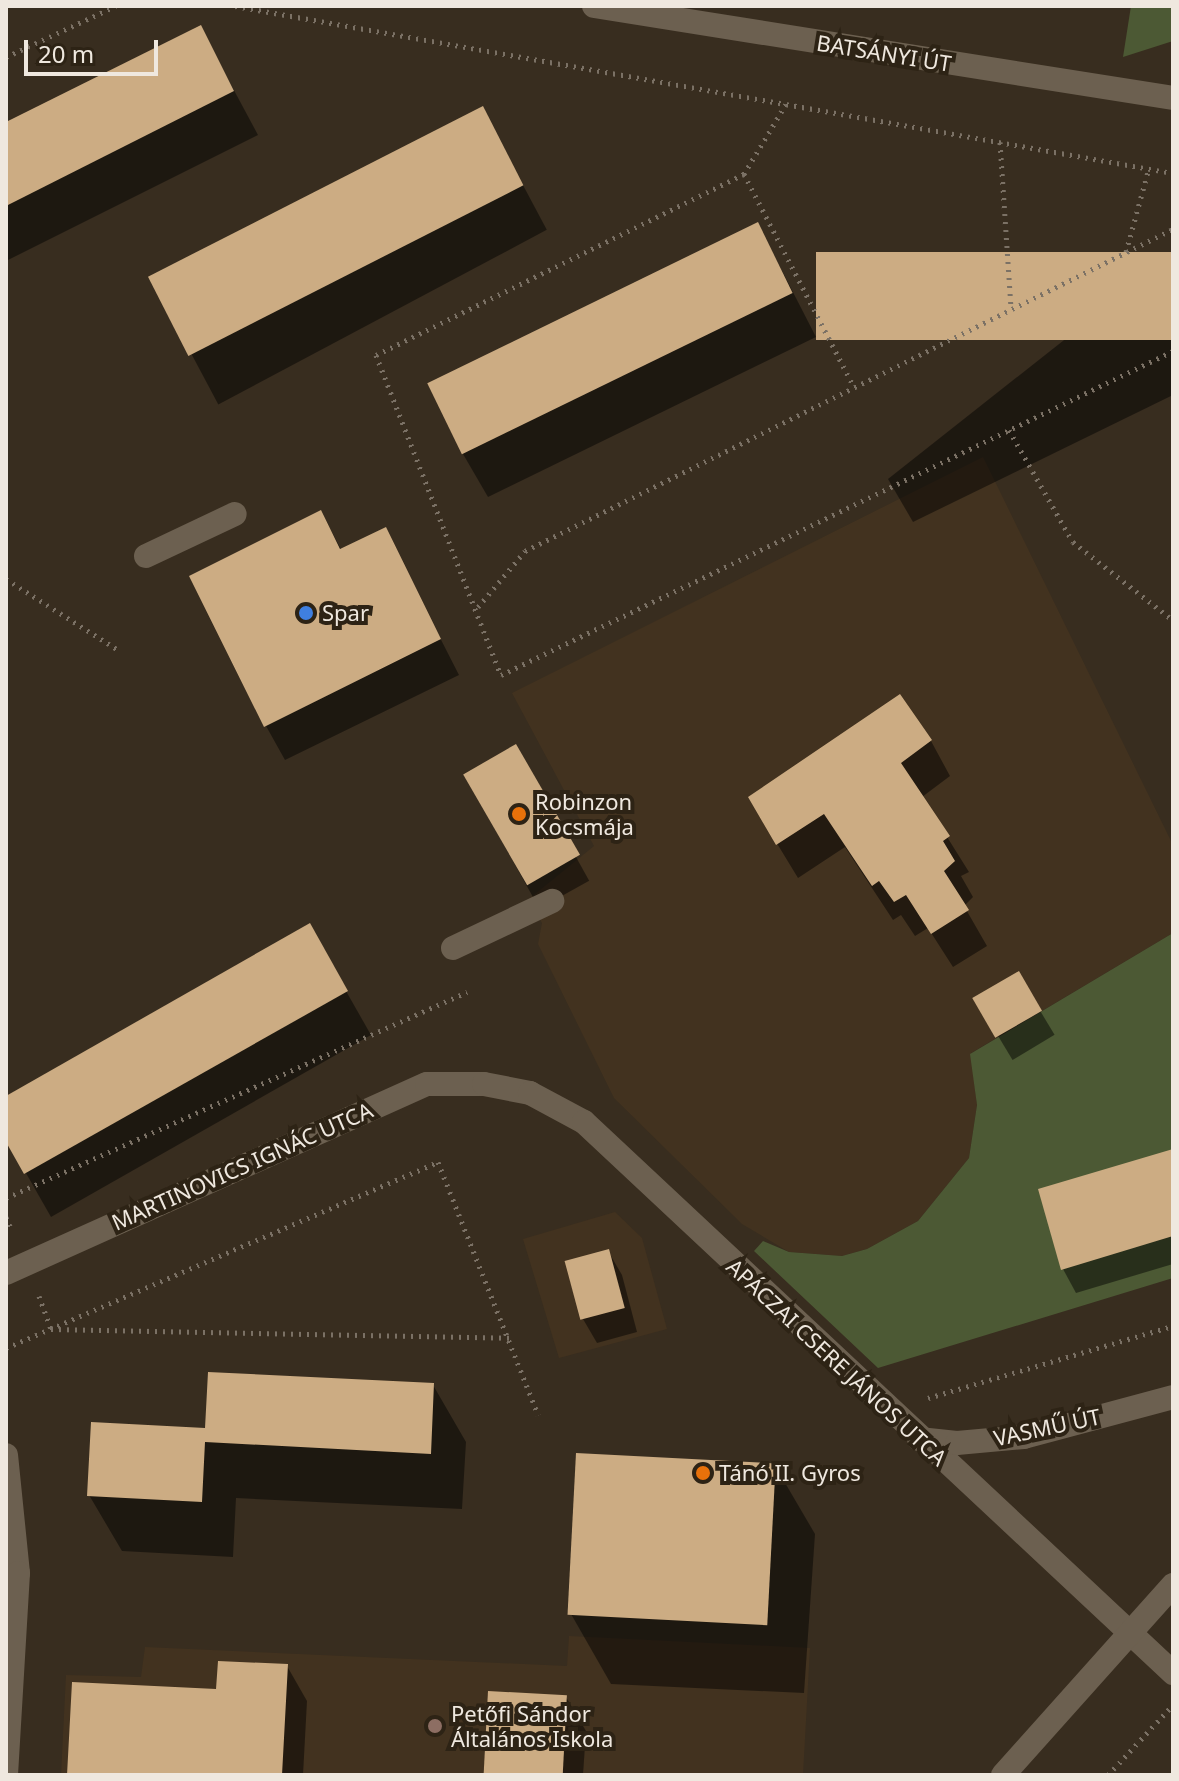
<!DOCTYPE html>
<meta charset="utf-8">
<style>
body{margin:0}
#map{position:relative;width:1179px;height:1781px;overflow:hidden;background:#382d1f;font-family:"Noto Sans",sans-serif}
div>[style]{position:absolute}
.built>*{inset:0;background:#42321f}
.green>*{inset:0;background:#4c5934}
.shadow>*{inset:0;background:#0007;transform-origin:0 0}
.building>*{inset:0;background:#ccac83;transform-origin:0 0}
.path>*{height:5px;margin-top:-2.5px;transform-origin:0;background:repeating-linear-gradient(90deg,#7b7165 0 2px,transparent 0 8px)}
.minor>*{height:24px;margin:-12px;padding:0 12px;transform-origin:12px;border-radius:12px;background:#6c6050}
.dots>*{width:22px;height:22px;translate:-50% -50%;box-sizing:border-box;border:4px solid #2d2315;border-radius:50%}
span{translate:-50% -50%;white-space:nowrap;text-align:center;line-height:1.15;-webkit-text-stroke:8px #2d2315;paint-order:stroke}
.street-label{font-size:22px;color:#efe8df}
.poi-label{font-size:22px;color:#efe8df}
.left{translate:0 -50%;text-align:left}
.frame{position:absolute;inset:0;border:8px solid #efe8df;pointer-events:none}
.scale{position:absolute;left:24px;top:40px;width:134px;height:36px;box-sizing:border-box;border:4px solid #efe8df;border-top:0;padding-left:10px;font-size:24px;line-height:28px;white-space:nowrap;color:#efe8df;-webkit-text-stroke:6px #2d2315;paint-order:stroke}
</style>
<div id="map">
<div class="built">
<i style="clip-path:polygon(983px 457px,1173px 845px,1173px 933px,971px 1053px,977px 1105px,969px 1158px,918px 1221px,867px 1249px,842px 1256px,789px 1252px,742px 1224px,614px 1098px,538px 944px,542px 923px,529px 899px,594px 846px,512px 693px)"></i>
<i style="clip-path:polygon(615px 1212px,642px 1238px,667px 1329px,559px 1358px,523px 1239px)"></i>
<i style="clip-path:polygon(569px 1636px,810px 1648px,803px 1775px,61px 1775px,66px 1675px,141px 1677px,145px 1647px,567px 1666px)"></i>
</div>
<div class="green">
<i style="clip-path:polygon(1131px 6px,1173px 6px,1173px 41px,1123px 57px)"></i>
<i style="clip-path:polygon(1173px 933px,1173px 1278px,878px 1368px,754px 1251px,763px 1241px,789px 1252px,842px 1256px,867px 1249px,918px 1221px,969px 1158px,977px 1105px,970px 1054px)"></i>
</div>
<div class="shadow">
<i style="clip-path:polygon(200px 27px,258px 135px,6px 261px,6px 124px)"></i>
<i style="left:482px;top:108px;width:138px;height:372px;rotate:62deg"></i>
<i style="clip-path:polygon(758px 224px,816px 337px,488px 497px,463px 454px)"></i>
<i style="clip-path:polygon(1173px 254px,1173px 395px,913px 522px,888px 479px)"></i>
<i style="clip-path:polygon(321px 513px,342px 551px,385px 530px,459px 675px,285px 760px,266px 726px)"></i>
<i style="clip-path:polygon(931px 741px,950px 776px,922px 797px,969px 872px,961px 876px,973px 897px,964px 906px,987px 946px,953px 967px,928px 928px,915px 936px,901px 915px,893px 920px,845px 847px,798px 878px,770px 832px)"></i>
<i style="left:515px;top:747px;width:153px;height:57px;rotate:61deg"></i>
<i style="clip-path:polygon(309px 926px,371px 1035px,51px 1217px,6px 1138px,6px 1098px)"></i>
<i style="left:1018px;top:974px;width:71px;height:49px;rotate:59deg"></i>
<i style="clip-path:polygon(1173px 1151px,1173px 1264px,1076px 1293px,1063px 1269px)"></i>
<i style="clip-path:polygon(608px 1251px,622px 1275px,637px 1332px,597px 1343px,583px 1319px)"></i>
<i style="clip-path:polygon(433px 1385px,466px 1442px,462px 1509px,236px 1498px,233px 1557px,122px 1551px,89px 1495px,207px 1430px)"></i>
<i style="clip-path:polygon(774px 1464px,815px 1534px,804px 1693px,611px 1684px,571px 1614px)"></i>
<i style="clip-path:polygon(287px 1666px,307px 1701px,303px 1775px,69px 1775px,218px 1691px)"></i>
<i style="clip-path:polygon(566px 1697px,586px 1731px,583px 1775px,485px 1775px)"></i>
</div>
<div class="building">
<i style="clip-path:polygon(201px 25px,234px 91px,6px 206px,6px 122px)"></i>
<i style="left:483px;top:106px;width:89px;height:376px;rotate:63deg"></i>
<i style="left:758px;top:222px;width:79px;height:368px;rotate:64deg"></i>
<i style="left:1173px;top:252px;width:88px;height:357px;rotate:90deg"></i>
<i style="clip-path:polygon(321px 510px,340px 549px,386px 527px,441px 639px,264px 727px,189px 576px)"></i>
<i style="clip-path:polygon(900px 694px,932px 740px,901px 763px,950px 836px,943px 841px,955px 861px,944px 871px,969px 910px,931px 934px,906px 895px,894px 902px,879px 881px,872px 886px,824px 814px,776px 845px,748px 797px)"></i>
<i style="left:516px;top:744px;width:128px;height:61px;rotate:60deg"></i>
<i style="clip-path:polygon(310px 923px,348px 991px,24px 1174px,6px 1142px,6px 1096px)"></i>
<i style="left:1019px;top:971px;width:46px;height:54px;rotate:60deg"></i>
<i style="clip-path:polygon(1173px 1149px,1173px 1236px,1061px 1270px,1038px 1189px)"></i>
<i style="left:609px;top:1249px;width:61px;height:46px;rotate:75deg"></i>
<i style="clip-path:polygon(208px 1372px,434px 1383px,431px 1454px,205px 1442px,202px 1502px,87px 1496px,91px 1422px,205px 1428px)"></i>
<i style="left:576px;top:1453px;width:200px;height:162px;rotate:3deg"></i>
<i style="clip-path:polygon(218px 1661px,288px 1664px,282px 1775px,67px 1775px,72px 1682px,216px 1689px)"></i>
<i style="left:488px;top:1691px;width:79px;height:84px;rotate:3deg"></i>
</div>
<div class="path">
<i style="left:235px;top:6px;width:953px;rotate:10.1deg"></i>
<i style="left:6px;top:57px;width:121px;rotate:-24.9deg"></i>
<i style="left:786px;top:104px;width:82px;rotate:121deg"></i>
<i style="left:744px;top:174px;width:410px;rotate:153.8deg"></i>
<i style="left:376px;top:355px;width:344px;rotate:68.7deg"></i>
<i style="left:501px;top:675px;width:746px;rotate:-25.74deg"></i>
<i style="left:1000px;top:142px;width:167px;rotate:86.2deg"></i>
<i style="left:744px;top:174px;width:240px;rotate:62.7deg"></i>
<i style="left:1126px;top:252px;width:87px;rotate:-74.7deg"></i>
<i style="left:1009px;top:430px;width:129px;rotate:60.3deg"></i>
<i style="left:1073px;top:542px;width:127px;rotate:38deg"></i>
<i style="left:6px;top:579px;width:135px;rotate:32.3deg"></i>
<i style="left:478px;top:607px;width:73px;rotate:-50deg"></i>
<i style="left:525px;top:551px;width:724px;rotate:-26.42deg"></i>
<i style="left:6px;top:1198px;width:505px;rotate:-24.08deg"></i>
<i style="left:6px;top:1217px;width:15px;rotate:67deg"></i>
<i style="left:39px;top:1296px;width:35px;rotate:70deg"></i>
<i style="left:51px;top:1329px;width:460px;rotate:1.1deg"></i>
<i style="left:6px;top:1348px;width:470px;rotate:-23.3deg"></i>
<i style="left:438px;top:1162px;width:272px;rotate:68.4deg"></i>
<i style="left:928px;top:1398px;width:255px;rotate:-16.4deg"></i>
<i style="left:1108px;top:1775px;width:91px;rotate:-47.2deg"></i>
</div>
<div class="minor">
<i style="left:594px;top:6px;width:586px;rotate:9.03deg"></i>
<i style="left:146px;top:556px;width:98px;rotate:-25.3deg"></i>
<i style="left:453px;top:948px;width:110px;rotate:-25.4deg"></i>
<i style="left:6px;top:1273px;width:461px;rotate:-24.2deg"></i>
<i style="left:427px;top:1084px;width:57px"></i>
<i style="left:484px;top:1084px;width:47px;rotate:11.1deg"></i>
<i style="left:530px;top:1093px;width:61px;rotate:28.2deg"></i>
<i style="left:584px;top:1122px;width:807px;rotate:43.09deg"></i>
<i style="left:919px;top:1439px;width:38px;rotate:6deg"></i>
<i style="left:957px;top:1443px;width:67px;rotate:-5.1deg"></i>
<i style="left:1024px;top:1437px;width:154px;rotate:-15deg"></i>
<i style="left:6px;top:1455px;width:119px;rotate:84.2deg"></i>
<i style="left:18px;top:1573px;width:202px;rotate:93.4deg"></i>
<i style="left:1003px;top:1775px;width:255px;rotate:-48.2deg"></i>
</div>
<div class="dots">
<i style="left:306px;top:613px;background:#3f7fe0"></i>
<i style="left:519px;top:814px;background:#e8710a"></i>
<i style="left:703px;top:1473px;background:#e8710a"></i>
<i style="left:435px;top:1726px;background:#8d6e63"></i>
</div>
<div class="street-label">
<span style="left:884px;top:53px;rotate:9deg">BATSÁNYI ÚT</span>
<span style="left:242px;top:1166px;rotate:-24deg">MARTINOVICS IGNÁC UTCA</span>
<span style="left:837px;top:1362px;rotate:43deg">APÁCZAI CSERE JÁNOS UTCA</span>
<span style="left:1047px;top:1427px;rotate:-12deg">VASMŰ ÚT</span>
</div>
<div class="poi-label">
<span class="left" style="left:322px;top:613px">Spar</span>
<span class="left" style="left:535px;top:814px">Robinzon<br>Kocsmája</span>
<span class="left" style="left:719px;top:1473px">Tánó II. Gyros</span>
<span class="left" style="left:451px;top:1726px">Petőfi Sándor<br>Általános Iskola</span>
</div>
<div class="frame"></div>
<div class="scale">20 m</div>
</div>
